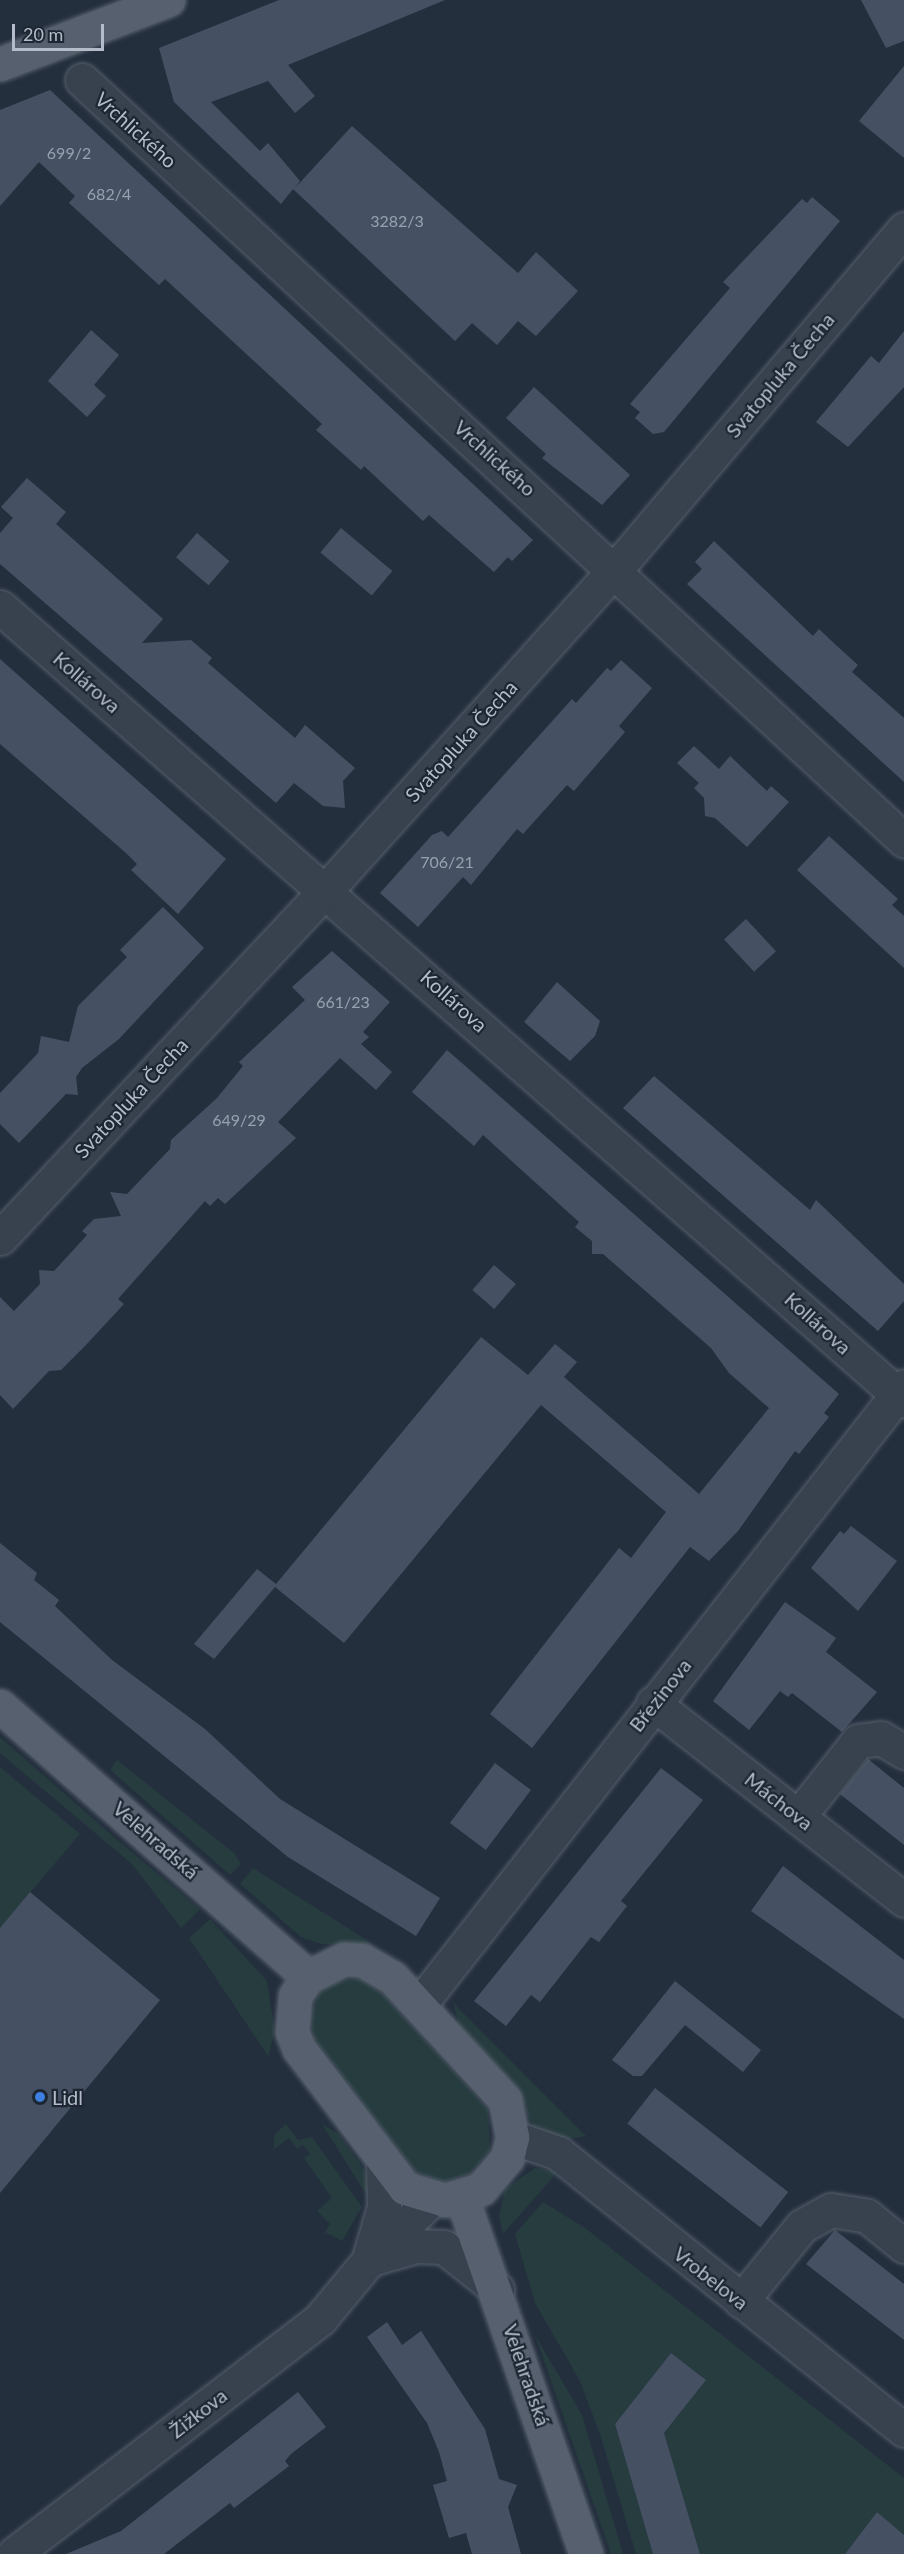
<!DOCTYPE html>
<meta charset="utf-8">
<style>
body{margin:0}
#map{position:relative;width:904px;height:2554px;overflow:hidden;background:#242f3e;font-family:Lato,sans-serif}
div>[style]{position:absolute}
.green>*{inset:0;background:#263c3f}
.building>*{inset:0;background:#455162;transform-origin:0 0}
.roads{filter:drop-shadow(0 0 2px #565f6c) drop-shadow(0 0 2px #565f6c)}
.minor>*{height:33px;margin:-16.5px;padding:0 16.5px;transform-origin:16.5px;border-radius:16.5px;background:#38414e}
.major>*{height:33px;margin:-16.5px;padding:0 16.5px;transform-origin:16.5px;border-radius:16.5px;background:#56606e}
.dots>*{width:16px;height:16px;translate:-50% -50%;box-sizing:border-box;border:3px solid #1d2633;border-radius:50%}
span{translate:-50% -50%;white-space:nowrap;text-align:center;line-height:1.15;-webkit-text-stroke:4.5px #1d2633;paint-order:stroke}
.number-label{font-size:16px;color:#98a1af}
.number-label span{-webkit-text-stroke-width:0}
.street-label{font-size:20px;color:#b4bcc9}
.poi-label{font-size:20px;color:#b4bcc9}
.left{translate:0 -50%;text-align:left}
.scale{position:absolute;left:12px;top:24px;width:92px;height:27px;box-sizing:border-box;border:3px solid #b4bcc9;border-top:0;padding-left:8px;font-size:18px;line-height:21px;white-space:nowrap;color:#b4bcc9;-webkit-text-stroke:4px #1d2633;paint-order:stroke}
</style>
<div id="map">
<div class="green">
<i style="clip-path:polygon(0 1737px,121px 1843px,200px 1909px,181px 1928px,132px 1864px,0 1753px)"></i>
<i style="clip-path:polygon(117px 1760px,234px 1853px,241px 1864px,230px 1875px,110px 1770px)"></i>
<i style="clip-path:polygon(0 1767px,80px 1834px,0 1928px)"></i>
<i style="clip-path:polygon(253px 1868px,373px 1944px,372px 1947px,321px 1944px,301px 1937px,240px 1884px)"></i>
<i style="clip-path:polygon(210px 1919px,267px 1981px,275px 2032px,268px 2056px,189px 1938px)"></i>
<i style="clip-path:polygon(358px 1978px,380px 1991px,488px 2109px,490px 2150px,471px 2173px,445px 2182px,416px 2173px,314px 2038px,309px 2016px,321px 1990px,333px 1982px)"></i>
<i style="clip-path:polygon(453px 2001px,457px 2007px,586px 2136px,562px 2140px,535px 2130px,511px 2082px,459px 2025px)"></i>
<i style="clip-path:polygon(286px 2124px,298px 2140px,312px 2137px,362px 2207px,342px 2241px,325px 2232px,330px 2224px,317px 2211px,332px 2198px,304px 2158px,310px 2154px,303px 2145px,297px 2149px,289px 2138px,273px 2150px,275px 2134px)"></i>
<i style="clip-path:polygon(322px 2124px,339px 2134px,365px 2171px,371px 2202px)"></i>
<i style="clip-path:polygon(535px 2168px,556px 2171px,555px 2175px,503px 2234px,499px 2216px,505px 2189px)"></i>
<i style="clip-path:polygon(543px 2202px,585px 2228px,904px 2478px,904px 2535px,877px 2512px,845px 2554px,700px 2554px,664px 2433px,706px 2380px,671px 2353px,615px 2424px,653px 2554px,636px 2554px,600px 2434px,579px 2379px,535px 2303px,515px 2234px)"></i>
<i style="clip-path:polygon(535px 2335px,582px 2415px,623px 2554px,611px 2554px)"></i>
</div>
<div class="building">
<i style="clip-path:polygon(279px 0,445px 0,288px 65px,315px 96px,295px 113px,268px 81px,211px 102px,260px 151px,268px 143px,300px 181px,295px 188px,352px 126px,518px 273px,536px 252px,578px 291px,536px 336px,518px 321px,497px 345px,472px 323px,455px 341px,293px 189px,281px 204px,174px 102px,159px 48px)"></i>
<i style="clip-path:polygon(861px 0,904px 0,904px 41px,886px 48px)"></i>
<i style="clip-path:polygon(904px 66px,904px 158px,859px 121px)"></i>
<i style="clip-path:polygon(50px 90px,533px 540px,512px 561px,508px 557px,494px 572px,429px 515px,423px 521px,364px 466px,361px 470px,316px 430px,322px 424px,215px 325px,165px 279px,159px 285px,69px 203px,75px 196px,39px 162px,0 206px,0 110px)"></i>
<i style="clip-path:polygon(812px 197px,840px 221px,664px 432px,653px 434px,635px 418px,640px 412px,630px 404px,730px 288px,723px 282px,802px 199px,807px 203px)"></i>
<i style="clip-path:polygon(91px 330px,119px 355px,94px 385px,106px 396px,87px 417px,48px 381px)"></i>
<i style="clip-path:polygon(904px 331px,904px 387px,848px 447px,816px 422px,871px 356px,879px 363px)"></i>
<i style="clip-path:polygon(534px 387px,630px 475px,602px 505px,542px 458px,546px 454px,506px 418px)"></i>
<i style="clip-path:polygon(27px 478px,66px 512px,56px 524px,163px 619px,142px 643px,191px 640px,212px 658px,208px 663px,295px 738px,305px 725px,355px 768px,343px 781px,345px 808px,323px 806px,294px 783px,276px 803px,0 564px,0 533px,13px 518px,1px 507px)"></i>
<i style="left:341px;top:528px;width:67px;height:32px;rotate:40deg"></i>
<i style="left:197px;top:533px;width:43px;height:32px;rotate:41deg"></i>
<i style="clip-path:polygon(714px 541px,813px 636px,819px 629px,838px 647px,858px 665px,852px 672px,904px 718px,904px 782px,687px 584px,702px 569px,695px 562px)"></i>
<i style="clip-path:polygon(0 659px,226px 859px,178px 914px,131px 870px,137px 864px,126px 853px,0 744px)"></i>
<i style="clip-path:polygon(621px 660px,652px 688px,619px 726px,625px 732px,574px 791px,567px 785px,523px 834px,517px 829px,471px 885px,463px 877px,418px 927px,380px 893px,432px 835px,442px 831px,448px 837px,572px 699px,576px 703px,607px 668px,611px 671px)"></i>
<i style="clip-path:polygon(694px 746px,719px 769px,730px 756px,767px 791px,771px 786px,789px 802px,747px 847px,715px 818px,705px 816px,704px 798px,694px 788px,699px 783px,677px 763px)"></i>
<i style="clip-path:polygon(829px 836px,898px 899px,892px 905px,904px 916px,904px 968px,797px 870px)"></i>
<i style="clip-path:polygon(163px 907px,204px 948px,119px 1039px,82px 1068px,76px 1077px,78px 1095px,66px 1094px,19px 1143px,0 1124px,0 1093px,38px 1053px,41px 1036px,69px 1042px,78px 1006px,127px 957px,120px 950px)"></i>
<i style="left:746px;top:919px;width:44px;height:30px;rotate:47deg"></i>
<i style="clip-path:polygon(332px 951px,390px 1002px,363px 1032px,369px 1037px,361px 1044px,392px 1072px,376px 1090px,340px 1058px,278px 1122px,296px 1138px,225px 1204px,218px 1198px,210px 1206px,205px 1201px,118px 1299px,124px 1304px,85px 1346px,61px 1370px,49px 1371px,13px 1409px,0 1395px,0 1297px,14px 1311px,40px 1284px,39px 1270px,54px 1271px,87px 1235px,82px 1231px,94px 1219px,121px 1216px,110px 1192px,127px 1194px,170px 1149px,171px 1140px,217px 1098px,243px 1066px,239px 1062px,305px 1000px,292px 987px)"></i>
<i style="clip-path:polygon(557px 982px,600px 1021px,595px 1036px,570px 1061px,524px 1022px)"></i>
<i style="clip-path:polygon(447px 1050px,839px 1394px,824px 1413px,829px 1417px,799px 1454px,795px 1451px,738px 1531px,709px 1561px,690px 1547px,532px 1748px,490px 1714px,619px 1548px,631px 1558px,666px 1512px,541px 1405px,344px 1643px,275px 1587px,214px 1659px,194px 1644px,257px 1569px,276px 1584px,481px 1337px,528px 1375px,555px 1344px,577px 1362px,564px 1377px,699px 1494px,769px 1408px,729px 1373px,711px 1348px,603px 1254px,592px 1254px,592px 1241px,575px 1227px,579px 1222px,483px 1135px,474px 1146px,412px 1092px)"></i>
<i style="clip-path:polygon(654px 1076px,810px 1210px,816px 1200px,904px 1284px,904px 1301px,878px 1331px,623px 1108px)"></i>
<i style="left:494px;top:1265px;width:29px;height:33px;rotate:41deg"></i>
<i style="clip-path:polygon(851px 1526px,897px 1561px,858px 1611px,811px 1568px,840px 1531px,844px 1534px)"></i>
<i style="clip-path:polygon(0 1543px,37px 1573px,34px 1580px,59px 1600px,55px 1606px,112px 1660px,205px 1729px,280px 1799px,440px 1898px,416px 1936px,288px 1857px,0 1622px)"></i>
<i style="clip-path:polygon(785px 1602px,836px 1638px,826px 1652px,877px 1692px,842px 1732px,792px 1693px,788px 1697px,780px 1691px,749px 1730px,713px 1701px)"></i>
<i style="clip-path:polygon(868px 1759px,904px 1788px,904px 1845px,840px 1794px)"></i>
<i style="left:495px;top:1763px;width:45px;height:75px;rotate:37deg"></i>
<i style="clip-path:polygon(661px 1768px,703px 1800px,621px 1901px,627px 1906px,599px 1942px,591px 1937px,540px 2002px,531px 1995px,506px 2026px,474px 2001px)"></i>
<i style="clip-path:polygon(783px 1866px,904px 1960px,904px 2019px,751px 1911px)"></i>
<i style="clip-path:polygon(30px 1892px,160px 2000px,0 2193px,0 1928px)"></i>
<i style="clip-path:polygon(675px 1981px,761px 2050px,743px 2072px,685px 2025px,642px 2076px,633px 2076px,612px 2060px)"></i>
<i style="left:655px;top:2088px;width:169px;height:45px;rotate:38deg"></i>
<i style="clip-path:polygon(835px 2230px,904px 2284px,904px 2340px,806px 2264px)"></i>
<i style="clip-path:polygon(387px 2322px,402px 2345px,421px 2331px,485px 2429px,499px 2479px,517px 2485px,508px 2507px,521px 2554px,472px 2554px,466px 2533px,449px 2538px,433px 2485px,447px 2481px,439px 2452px,427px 2423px,367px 2337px)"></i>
<i style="clip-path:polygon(671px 2353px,706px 2380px,664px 2433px,700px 2554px,653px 2554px,615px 2424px)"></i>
<i style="clip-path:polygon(298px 2392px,326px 2427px,291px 2454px,285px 2461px,289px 2466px,234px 2508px,230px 2503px,164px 2554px,66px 2554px,121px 2531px)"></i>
<i style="clip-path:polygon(877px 2512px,904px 2535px,904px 2554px,845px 2554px)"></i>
</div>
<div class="roads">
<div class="minor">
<i style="left:82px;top:80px;width:1120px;rotate:42.76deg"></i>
<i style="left:0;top:607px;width:1203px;rotate:41.26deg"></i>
<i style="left:0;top:1238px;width:478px;rotate:-46.9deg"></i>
<i style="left:327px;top:889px;width:447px;rotate:-48deg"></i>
<i style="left:626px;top:557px;width:430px;rotate:-49.7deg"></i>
<i style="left:653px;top:1703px;width:319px;rotate:38.1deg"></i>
<i style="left:798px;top:1817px;width:97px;rotate:-51.7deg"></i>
<i style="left:858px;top:1741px;width:23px;rotate:-7deg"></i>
<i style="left:881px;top:1738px;width:27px;rotate:31deg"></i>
<i style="left:419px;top:2005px;width:786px;rotate:-51.92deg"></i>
<i style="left:512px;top:2137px;width:49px;rotate:19.2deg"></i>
<i style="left:558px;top:2153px;width:443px;rotate:38.7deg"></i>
<i style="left:370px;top:2255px;width:50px;rotate:-73.7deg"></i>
<i style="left:384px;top:2207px;width:44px;rotate:-91.3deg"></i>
<i style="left:371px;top:2259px;width:47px;rotate:-16.1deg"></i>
<i style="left:416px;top:2246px;width:28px;rotate:2deg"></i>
<i style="left:444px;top:2247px;width:68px;rotate:38.4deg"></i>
<i style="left:741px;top:2301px;width:97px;rotate:-50.9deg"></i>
<i style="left:802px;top:2226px;width:33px;rotate:-29deg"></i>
<i style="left:831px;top:2210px;width:36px;rotate:9deg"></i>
<i style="left:867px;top:2216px;width:48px;rotate:39deg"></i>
<i style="left:14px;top:2554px;width:386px;rotate:-37.5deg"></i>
<i style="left:320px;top:2319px;width:77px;rotate:-50.3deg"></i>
<i style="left:369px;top:2260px;width:88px;rotate:-44.1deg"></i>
</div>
<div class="major">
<i style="left:0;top:64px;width:180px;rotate:-20.9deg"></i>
<i style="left:0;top:1706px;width:410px;rotate:41.3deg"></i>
<i style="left:344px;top:1959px;width:18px;rotate:3deg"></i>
<i style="left:362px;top:1960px;width:34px;rotate:30deg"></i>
<i style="left:392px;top:1977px;width:167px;rotate:47.4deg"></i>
<i style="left:505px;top:2100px;width:38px;rotate:79deg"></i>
<i style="left:512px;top:2137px;width:22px;rotate:103deg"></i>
<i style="left:507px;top:2158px;width:40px;rotate:130deg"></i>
<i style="left:481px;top:2189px;width:38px;rotate:163deg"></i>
<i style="left:445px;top:2200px;width:42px;rotate:-163.3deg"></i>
<i style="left:405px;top:2188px;width:175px;rotate:-127.3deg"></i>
<i style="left:299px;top:2049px;width:18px;rotate:-112deg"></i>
<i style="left:292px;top:2032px;width:36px;rotate:-85deg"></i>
<i style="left:295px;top:1996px;width:23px;rotate:-56deg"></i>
<i style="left:308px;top:1977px;width:40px;rotate:-26.6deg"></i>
<i style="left:462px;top:2198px;width:377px;rotate:70.8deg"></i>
</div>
</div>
<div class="dots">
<i style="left:40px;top:2097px;background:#3f7fe0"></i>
</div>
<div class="number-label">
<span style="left:69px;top:153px">699/2</span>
<span style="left:109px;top:194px">682/4</span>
<span style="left:397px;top:221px">3282/3</span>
<span style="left:447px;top:862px">706/21</span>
<span style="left:343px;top:1002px">661/23</span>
<span style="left:239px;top:1120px">649/29</span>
</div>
<div class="street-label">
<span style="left:136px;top:130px;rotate:42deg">Vrchlického</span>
<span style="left:780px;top:375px;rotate:-50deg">Svatopluka Čecha</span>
<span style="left:495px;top:458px;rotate:42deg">Vrchlického</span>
<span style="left:87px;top:682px;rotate:41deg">Kollárova</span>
<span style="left:461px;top:741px;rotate:-48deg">Svatopluka Čecha</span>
<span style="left:454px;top:1001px;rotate:42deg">Kollárova</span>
<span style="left:131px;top:1098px;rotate:-47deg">Svatopluka Čecha</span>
<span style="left:818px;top:1323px;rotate:42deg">Kollárova</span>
<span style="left:660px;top:1695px;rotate:-52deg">Březinova</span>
<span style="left:779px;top:1801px;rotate:38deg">Máchova</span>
<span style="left:156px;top:1840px;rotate:41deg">Velehradská</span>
<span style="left:711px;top:2278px;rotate:38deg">Vrobelova</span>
<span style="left:527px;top:2375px;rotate:71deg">Velehradská</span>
<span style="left:198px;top:2413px;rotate:-38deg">Žižkova</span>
</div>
<div class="poi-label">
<span class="left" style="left:52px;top:2097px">Lidl</span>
</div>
<div class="scale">20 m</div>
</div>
